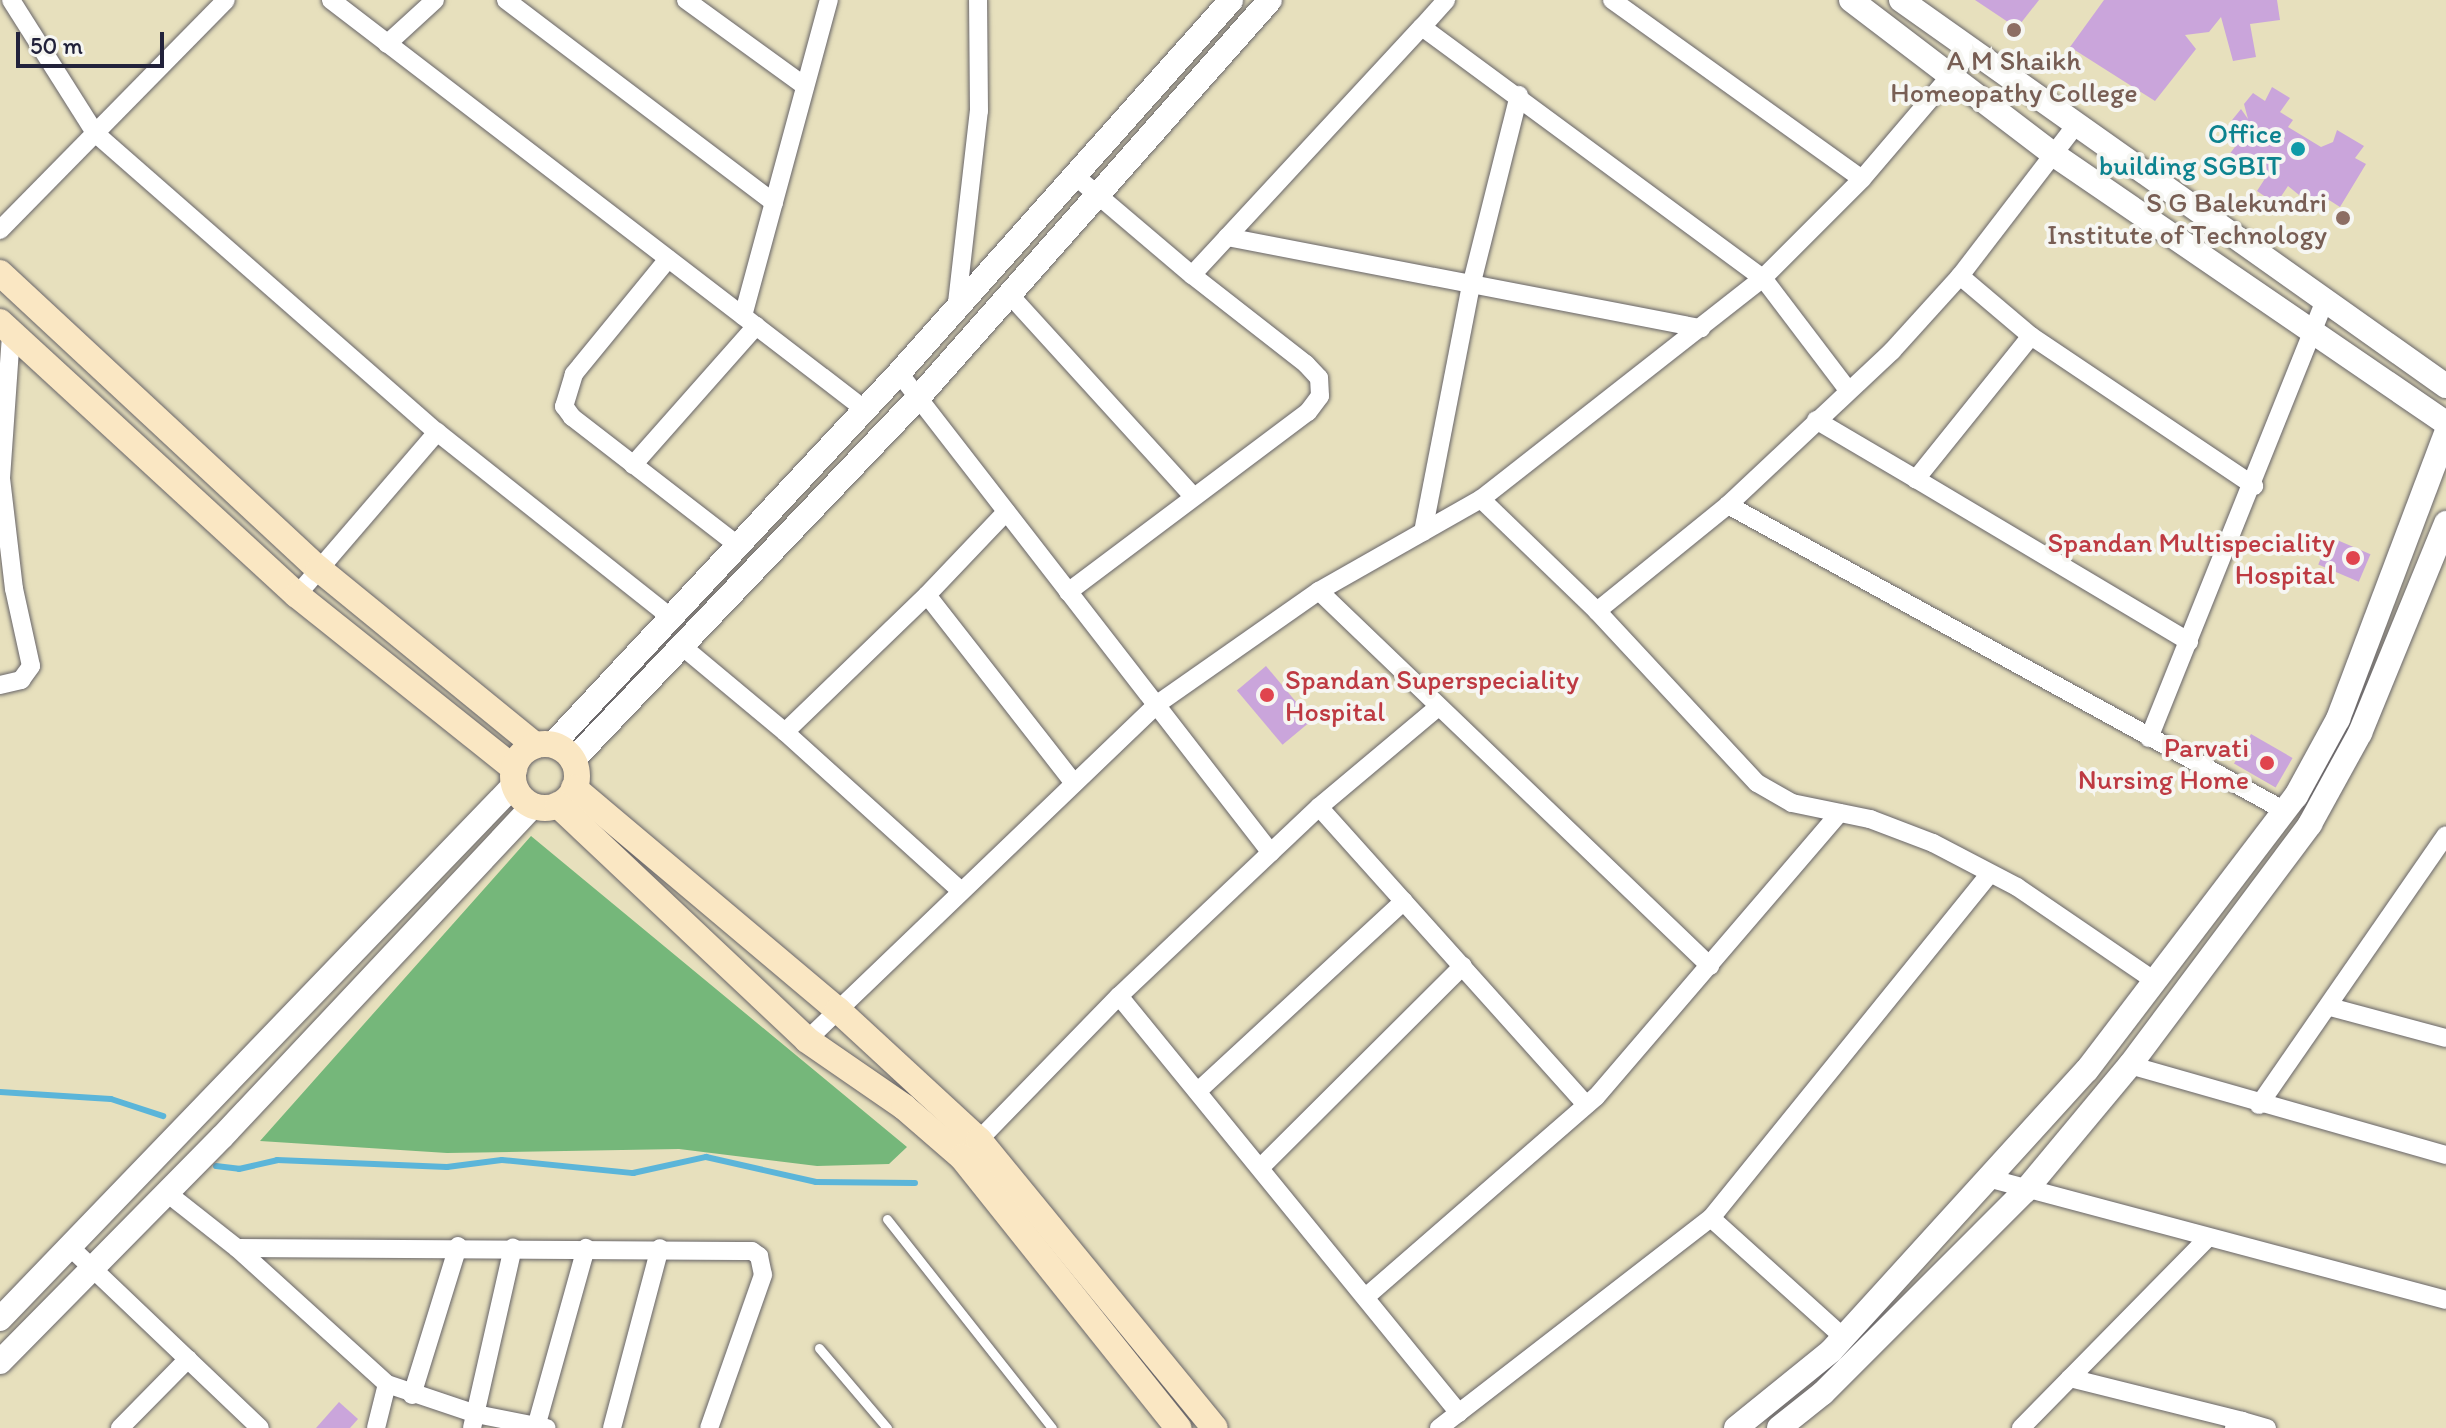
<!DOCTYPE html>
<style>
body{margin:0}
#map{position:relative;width:2446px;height:1428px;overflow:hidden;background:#e7e0bd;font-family:Itim,sans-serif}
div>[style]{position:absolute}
.forest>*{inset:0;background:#75b77a}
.stream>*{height:6px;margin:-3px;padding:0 3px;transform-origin:3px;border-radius:3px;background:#5bb5d9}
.building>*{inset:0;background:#caa5db;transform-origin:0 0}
.roads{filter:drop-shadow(0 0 2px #676468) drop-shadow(0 0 2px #676468)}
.service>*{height:9px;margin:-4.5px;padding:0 4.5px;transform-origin:4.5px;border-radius:4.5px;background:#fff}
.minor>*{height:18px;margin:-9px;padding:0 9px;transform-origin:9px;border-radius:9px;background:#fff}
.tertiary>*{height:24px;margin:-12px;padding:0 12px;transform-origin:12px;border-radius:12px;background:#fff}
.secondary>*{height:26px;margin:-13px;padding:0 13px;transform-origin:13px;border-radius:13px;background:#fae7c3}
.secondary>.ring{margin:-13px;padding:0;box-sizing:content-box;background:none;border:26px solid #fae7c3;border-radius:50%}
.dots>*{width:22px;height:22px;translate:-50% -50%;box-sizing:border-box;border:4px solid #f6f6f2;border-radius:50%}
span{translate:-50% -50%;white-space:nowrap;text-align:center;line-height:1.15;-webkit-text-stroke:8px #f6f6f2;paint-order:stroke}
.education-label{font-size:28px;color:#785e54}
.right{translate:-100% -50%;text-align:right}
.culture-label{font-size:28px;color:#0d838f}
.health-label{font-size:28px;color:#be3a42}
.left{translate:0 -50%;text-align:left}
.scale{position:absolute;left:16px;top:32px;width:148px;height:36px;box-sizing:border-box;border:4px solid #22223b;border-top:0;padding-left:10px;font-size:24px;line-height:28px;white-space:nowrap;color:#22223b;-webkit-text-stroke:6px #f6f6f2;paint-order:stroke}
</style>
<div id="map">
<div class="forest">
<i style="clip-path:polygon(531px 836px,907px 1147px,889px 1164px,817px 1166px,679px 1149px,447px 1153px,260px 1141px)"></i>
</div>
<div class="stream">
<i style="left:0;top:1092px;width:111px;rotate:3.6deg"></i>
<i style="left:111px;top:1099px;width:55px;rotate:18.1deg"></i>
<i style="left:216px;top:1166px;width:23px;rotate:7deg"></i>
<i style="left:239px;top:1169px;width:39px;rotate:-13deg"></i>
<i style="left:277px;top:1160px;width:170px;rotate:2.4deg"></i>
<i style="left:447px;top:1167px;width:55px;rotate:-7.3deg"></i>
<i style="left:502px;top:1160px;width:132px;rotate:5.7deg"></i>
<i style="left:633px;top:1173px;width:75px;rotate:-12.4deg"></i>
<i style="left:706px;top:1157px;width:113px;rotate:12.8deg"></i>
<i style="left:816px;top:1182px;width:99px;rotate:0.6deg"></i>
</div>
<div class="building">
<i style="clip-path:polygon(1975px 0,2039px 0,2017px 28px)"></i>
<i style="clip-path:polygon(2104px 0,2277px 0,2280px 20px,2250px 24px,2256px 57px,2233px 61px,2221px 17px,2209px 32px,2185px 35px,2196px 49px,2155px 101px,2070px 47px)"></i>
<i style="clip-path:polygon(2272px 87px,2290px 98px,2280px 112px,2293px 120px,2288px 127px,2321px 147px,2333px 142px,2337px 130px,2364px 146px,2355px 158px,2366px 164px,2340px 207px,2329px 200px,2320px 212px,2288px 186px,2276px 204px,2257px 191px,2266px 177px,2229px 155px,2240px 140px,2224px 130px,2241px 109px,2248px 119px,2244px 104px,2253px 93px,2265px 101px)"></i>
<i style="left:2330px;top:537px;width:44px;height:30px;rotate:23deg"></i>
<i style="left:1266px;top:666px;width:71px;height:38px;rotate:50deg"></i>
<i style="left:2251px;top:734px;width:48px;height:34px;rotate:30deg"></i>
<i style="clip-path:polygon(339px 1402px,358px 1419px,350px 1428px,316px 1428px)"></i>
</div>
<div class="roads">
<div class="service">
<i style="left:887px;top:1219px;width:266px;rotate:51.7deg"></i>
<i style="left:819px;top:1348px;width:105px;rotate:49.6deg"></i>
</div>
<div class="minor">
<i style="left:11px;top:0;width:157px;rotate:57.7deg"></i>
<i style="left:95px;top:133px;width:454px;rotate:41.2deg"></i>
<i style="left:437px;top:432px;width:300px;rotate:38.4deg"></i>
<i style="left:331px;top:0;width:670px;rotate:37.49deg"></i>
<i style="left:506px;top:0;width:336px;rotate:37.1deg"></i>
<i style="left:686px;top:0;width:147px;rotate:35.9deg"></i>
<i style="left:1612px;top:0;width:307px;rotate:35.6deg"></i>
<i style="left:1422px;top:27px;width:36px;rotate:-48deg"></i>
<i style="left:387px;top:44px;width:65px;rotate:-42.5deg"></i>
<i style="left:1074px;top:175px;width:155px;rotate:40.3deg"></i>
<i style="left:1192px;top:275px;width:338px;rotate:-47.2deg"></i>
<i style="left:1422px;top:27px;width:423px;rotate:36.4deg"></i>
<i style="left:1763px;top:278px;width:141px;rotate:52.8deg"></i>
<i style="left:0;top:230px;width:322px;rotate:-45.5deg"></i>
<i style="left:1227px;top:237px;width:483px;rotate:10.9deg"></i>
<i style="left:668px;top:259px;width:149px;rotate:129.3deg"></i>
<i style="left:574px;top:374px;width:34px;rotate:107deg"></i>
<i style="left:564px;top:406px;width:14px;rotate:54deg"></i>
<i style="left:572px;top:417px;width:211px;rotate:37.7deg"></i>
<i style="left:1960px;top:276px;width:93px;rotate:40.2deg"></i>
<i style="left:2031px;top:336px;width:269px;rotate:33.9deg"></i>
<i style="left:1009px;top:294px;width:273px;rotate:47.7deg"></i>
<i style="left:957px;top:303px;width:193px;rotate:-83.5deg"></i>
<i style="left:979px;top:111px;width:111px;rotate:-90.5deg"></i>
<i style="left:743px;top:316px;width:327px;rotate:-74.8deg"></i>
<i style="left:2031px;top:336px;width:184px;rotate:128.8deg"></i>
<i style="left:1916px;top:479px;width:318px;rotate:30.8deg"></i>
<i style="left:899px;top:373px;width:607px;rotate:52.22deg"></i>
<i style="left:1816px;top:420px;width:116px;rotate:30.5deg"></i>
<i style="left:633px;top:465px;width:186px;rotate:-48.5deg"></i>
<i style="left:1481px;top:499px;width:161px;rotate:44deg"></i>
<i style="left:1597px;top:611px;width:235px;rotate:47.1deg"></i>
<i style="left:1757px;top:783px;width:40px;rotate:29.7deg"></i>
<i style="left:1792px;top:803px;width:80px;rotate:11.6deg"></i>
<i style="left:1870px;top:819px;width:67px;rotate:20.9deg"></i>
<i style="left:1933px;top:843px;width:95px;rotate:27.6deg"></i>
<i style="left:2017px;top:887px;width:167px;rotate:34.3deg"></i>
<i style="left:1728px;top:505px;width:636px;rotate:28.78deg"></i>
<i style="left:1423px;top:532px;width:251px;rotate:-79deg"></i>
<i style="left:1471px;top:286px;width:197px;rotate:-75.9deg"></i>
<i style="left:1319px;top:591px;width:542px;rotate:43.8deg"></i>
<i style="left:1068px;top:592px;width:300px;rotate:-36.9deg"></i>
<i style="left:1308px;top:412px;width:20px;rotate:-53deg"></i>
<i style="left:1320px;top:396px;width:18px;rotate:-93deg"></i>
<i style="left:1319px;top:378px;width:19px;rotate:-133deg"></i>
<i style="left:1306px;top:364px;width:145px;rotate:-142deg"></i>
<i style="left:297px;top:595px;width:215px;rotate:-49.3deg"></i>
<i style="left:927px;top:595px;width:115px;rotate:-46.4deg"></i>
<i style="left:1597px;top:611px;width:169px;rotate:-39deg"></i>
<i style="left:1728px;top:505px;width:225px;rotate:-43.2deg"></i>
<i style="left:1892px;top:351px;width:101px;rotate:-47.8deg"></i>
<i style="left:1960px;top:276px;width:190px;rotate:-52.5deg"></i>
<i style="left:683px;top:647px;width:133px;rotate:39.8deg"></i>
<i style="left:0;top:685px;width:22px;rotate:-13deg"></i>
<i style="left:21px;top:680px;width:17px;rotate:-54deg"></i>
<i style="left:31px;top:666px;width:79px;rotate:-102.4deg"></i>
<i style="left:14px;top:589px;width:112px;rotate:-96.7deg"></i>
<i style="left:1px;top:478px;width:144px;rotate:-86deg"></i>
<i style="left:2149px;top:738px;width:474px;rotate:-68.1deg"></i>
<i style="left:1319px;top:807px;width:155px;rotate:-40deg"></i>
<i style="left:961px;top:891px;width:237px;rotate:-137.9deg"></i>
<i style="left:785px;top:732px;width:197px;rotate:-44deg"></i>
<i style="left:927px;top:595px;width:239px;rotate:52deg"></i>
<i style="left:1119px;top:996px;width:275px;rotate:-43.4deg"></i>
<i style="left:1319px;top:807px;width:400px;rotate:48.1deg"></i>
<i style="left:2330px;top:1007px;width:120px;rotate:15deg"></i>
<i style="left:807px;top:1040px;width:484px;rotate:-43.8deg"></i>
<i style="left:1156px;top:705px;width:199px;rotate:-35deg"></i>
<i style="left:1319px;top:591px;width:186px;rotate:-29.6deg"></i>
<i style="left:1481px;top:499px;width:358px;rotate:-38.1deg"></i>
<i style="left:1763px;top:278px;width:140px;rotate:-45deg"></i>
<i style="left:1862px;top:179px;width:170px;rotate:-49.5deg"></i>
<i style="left:2130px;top:1065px;width:329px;rotate:15.9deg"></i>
<i style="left:1198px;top:1091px;width:280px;rotate:-42.7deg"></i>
<i style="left:2259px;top:1105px;width:328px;rotate:-55.3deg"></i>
<i style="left:972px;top:1147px;width:211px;rotate:-45.8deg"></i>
<i style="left:1119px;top:996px;width:538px;rotate:50.81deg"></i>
<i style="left:1261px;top:1167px;width:285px;rotate:-44.9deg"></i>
<i style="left:1988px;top:1178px;width:474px;rotate:14.9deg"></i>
<i style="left:167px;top:1193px;width:89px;rotate:38.2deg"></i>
<i style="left:237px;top:1248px;width:202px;rotate:42.2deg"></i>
<i style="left:387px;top:1384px;width:94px;rotate:18.6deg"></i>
<i style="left:476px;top:1414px;width:72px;rotate:11.2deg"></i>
<i style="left:1711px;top:1218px;width:178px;rotate:42deg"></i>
<i style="left:70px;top:1247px;width:262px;rotate:43.6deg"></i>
<i style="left:237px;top:1248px;width:515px;rotate:0.33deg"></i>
<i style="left:752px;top:1251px;width:9px;rotate:36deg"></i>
<i style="left:759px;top:1256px;width:19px;rotate:78deg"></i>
<i style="left:763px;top:1275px;width:162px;rotate:109.4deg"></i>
<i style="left:1368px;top:1295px;width:302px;rotate:-41deg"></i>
<i style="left:1596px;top:1097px;width:374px;rotate:-49.4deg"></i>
<i style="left:2070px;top:1378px;width:177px;rotate:14deg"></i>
<i style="left:412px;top:1395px;width:156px;rotate:-72.8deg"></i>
<i style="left:536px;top:1427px;width:186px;rotate:-74.4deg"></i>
<i style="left:120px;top:1428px;width:97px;rotate:-45.4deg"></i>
<i style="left:376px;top:1428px;width:45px;rotate:-76deg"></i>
<i style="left:472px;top:1428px;width:185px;rotate:-77.2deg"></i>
<i style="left:612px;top:1428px;width:186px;rotate:-75.1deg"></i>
<i style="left:1439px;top:1428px;width:344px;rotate:-37.7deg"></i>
<i style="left:1711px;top:1218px;width:442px;rotate:-51deg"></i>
<i style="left:2021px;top:1428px;width:265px;rotate:-45.5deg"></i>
<i style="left:2234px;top:1428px;width:11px;rotate:-41deg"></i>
<i style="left:2242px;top:1421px;width:26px;rotate:16deg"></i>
</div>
<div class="tertiary">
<i style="left:1851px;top:0;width:254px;rotate:37.3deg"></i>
<i style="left:2053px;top:154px;width:476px;rotate:34.4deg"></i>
<i style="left:1901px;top:0;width:668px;rotate:35.31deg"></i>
<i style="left:553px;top:744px;width:507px;rotate:-47deg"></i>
<i style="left:899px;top:373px;width:499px;rotate:-48.3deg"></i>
<i style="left:573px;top:760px;width:500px;rotate:-46.38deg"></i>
<i style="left:918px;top:398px;width:531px;rotate:-48.51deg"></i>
<i style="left:0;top:1319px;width:741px;rotate:-46.09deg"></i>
<i style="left:0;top:1362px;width:316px;rotate:-45.4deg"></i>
<i style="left:222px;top:1137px;width:454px;rotate:-46.8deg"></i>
<i style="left:1736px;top:1428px;width:122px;rotate:-39deg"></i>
<i style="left:1831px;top:1351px;width:380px;rotate:-47.7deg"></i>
<i style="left:2087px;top:1070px;width:345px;rotate:-52.7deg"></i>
<i style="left:2296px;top:796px;width:88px;rotate:-61.4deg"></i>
<i style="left:2338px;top:719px;width:306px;rotate:-69.3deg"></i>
<i style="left:1779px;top:1428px;width:56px;rotate:-38.5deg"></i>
<i style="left:1823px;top:1393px;width:286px;rotate:-45deg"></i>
<i style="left:2025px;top:1191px;width:164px;rotate:-50.2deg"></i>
<i style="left:2130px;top:1065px;width:301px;rotate:-53.2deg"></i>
<i style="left:2310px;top:824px;width:104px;rotate:-61.2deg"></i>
<i style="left:2360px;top:733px;width:227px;rotate:-67.7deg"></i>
</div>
<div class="secondary">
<i style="left:0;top:273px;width:435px;rotate:42.9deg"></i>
<i style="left:319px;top:569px;width:279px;rotate:39.2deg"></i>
<i style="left:0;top:322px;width:403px;rotate:42.6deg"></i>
<i style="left:297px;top:595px;width:278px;rotate:38.6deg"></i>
<i class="ring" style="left:513px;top:744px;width:38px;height:38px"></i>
<i style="left:574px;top:788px;width:345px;rotate:40.1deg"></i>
<i style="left:838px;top:1010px;width:192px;rotate:42.7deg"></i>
<i style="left:979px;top:1140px;width:372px;rotate:50.7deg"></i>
<i style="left:558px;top:805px;width:342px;rotate:43.3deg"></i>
<i style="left:807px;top:1040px;width:118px;rotate:34.6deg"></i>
<i style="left:904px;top:1107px;width:77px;rotate:40.8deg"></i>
<i style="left:962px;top:1157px;width:347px;rotate:51.4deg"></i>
</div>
</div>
<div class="dots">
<i style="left:2014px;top:30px;background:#8d6e63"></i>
<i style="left:2298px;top:149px;background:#0f9aa8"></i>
<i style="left:2343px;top:218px;background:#8d6e63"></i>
<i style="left:2353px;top:558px;background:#e0444e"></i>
<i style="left:1267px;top:695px;background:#e0444e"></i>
<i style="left:2267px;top:763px;background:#e0444e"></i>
</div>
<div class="education-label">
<span style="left:2014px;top:76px">A M Shaikh<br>Homeopathy College</span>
<span class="right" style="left:2327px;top:218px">S G Balekundri<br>Institute of Technology</span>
</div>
<div class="culture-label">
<span class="right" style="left:2282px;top:149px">Office<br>building SGBIT</span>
</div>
<div class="health-label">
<span class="right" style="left:2335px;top:558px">Spandan Multispeciality<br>Hospital</span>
<span class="left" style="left:1285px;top:695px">Spandan Superspeciality<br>Hospital</span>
<span class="right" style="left:2249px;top:763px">Parvati<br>Nursing Home</span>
</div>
<div class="scale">50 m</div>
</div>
